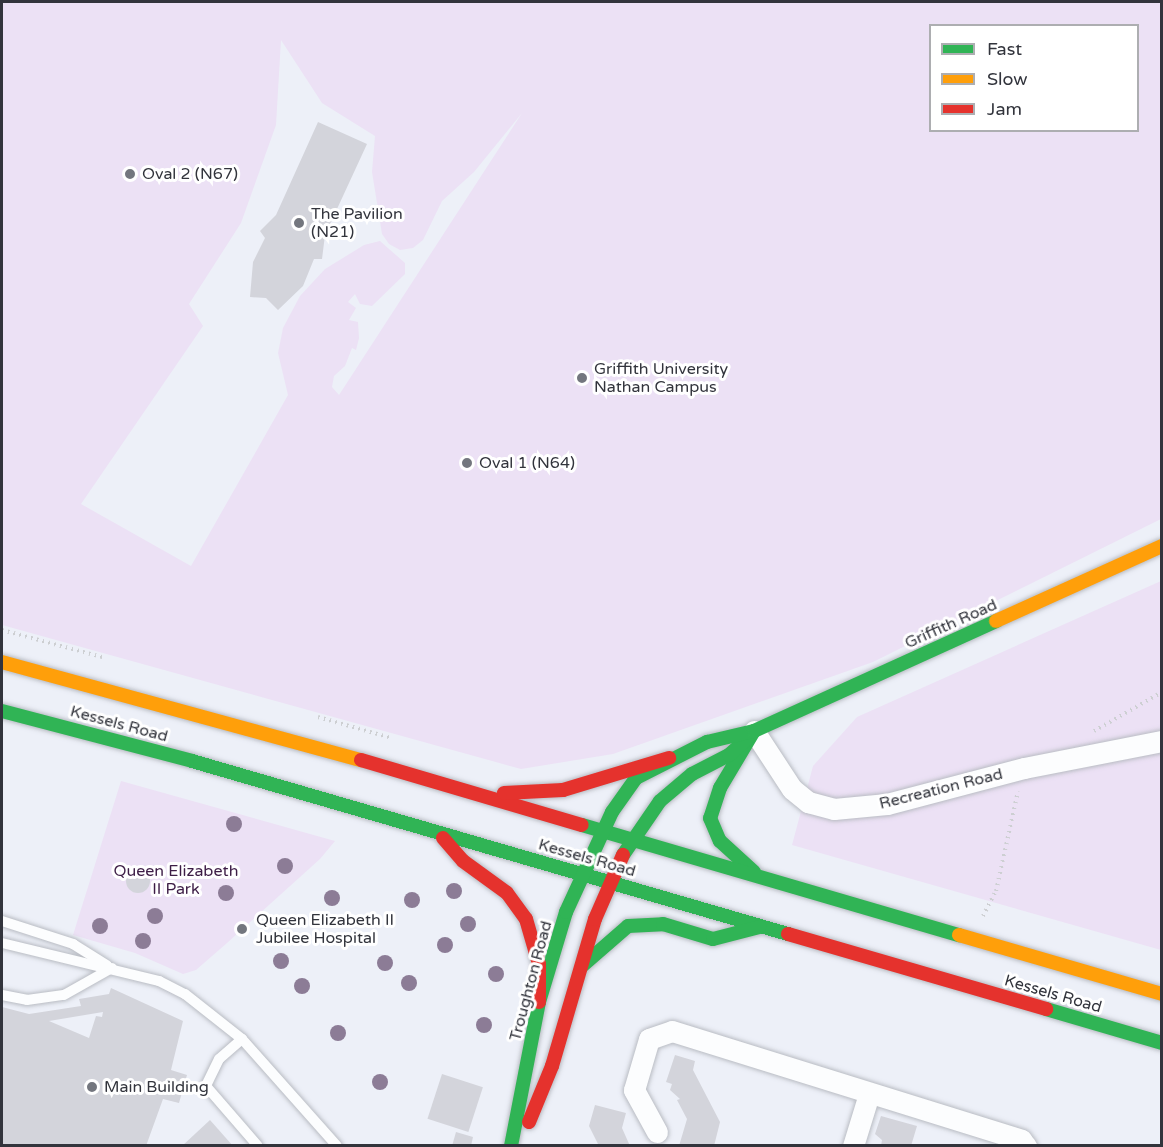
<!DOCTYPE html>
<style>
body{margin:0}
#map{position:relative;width:1163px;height:1147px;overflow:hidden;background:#edf0f8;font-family:"Varela Round",sans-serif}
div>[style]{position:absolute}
.green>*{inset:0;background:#ece1f5}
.building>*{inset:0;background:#d3d4db;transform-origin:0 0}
.round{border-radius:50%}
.path>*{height:4px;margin-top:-2px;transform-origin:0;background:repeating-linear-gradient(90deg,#cdcfd2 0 1.5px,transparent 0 6px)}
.roads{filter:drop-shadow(0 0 2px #b9bcc3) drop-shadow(0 0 2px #b9bcc3)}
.lane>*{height:10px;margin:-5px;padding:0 5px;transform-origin:5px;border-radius:5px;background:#fcfdfe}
.street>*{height:21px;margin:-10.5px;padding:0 10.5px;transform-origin:10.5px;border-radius:10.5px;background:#fcfdfe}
.fast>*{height:14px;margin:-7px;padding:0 7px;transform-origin:7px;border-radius:7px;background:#30b455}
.slow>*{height:14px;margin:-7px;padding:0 7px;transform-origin:7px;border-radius:7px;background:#ff9f0a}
.jam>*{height:14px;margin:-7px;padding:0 7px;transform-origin:7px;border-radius:7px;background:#e5322d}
.trees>*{width:16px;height:16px;margin:-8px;border-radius:50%;background:#8c7c96}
.dots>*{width:16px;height:16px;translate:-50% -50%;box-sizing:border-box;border:3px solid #fff;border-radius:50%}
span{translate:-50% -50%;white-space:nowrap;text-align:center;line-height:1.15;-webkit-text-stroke:6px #fff;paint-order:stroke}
.poi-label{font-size:16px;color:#32343c}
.left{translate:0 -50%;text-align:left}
.street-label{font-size:16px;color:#32343c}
.park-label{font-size:16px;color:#3d1d46}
.frame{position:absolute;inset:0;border:3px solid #32343c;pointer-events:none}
.legend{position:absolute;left:929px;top:24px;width:210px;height:108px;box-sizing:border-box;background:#fff;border:2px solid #adaeb1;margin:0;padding:8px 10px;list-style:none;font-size:18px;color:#32343c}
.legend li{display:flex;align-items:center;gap:12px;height:30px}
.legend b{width:30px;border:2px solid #adaeb1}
</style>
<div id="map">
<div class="green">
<i style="clip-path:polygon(evenodd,2px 2px,1161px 2px,1161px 519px,873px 662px,613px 754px,521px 769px,2px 625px,2px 2px,930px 26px,1138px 26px,1138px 130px,930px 130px,930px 26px,2px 2px,281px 40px,322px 103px,375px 136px,372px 172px,382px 234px,389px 244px,400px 250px,413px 248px,423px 240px,442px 201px,474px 172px,522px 113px,339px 395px,332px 387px,334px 376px,345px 366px,352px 348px,356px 350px,359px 338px,358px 322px,349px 320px,356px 308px,348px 302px,355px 294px,360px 304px,372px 306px,405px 274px,405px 263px,380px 241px,364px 245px,325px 269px,300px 296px,283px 328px,278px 353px,288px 395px,191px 566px,81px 504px,203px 326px,189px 304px,241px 223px,276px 125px,281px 40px)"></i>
<i style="clip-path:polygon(1161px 581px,1161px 950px,792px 845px,813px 766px,857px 717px)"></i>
<i style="clip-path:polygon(121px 781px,335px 841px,320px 859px,227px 943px,196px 970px,183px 974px,135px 953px,73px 935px)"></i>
</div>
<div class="building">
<i style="clip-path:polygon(318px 122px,367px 144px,325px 235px,322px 259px,314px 259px,303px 286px,278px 310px,266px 298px,250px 297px,253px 262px,265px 238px,260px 231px,276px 215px)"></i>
<i class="round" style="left:126px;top:869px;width:24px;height:24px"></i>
<i style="clip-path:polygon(evenodd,111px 988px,183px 1021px,171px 1070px,187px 1075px,179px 1103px,163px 1099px,146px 1146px,2px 1146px,2px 1007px,29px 1014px,81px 1006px,79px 999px,109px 994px,111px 988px,103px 1012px,102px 1017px,96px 1016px,89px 1038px,49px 1021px,103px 1012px)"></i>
<i style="clip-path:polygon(675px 1055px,695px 1061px,693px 1070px,720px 1122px,714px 1146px,679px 1146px,687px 1119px,677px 1100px,680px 1099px,670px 1090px,672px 1084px,666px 1082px)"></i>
<i style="left:442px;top:1074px;width:43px;height:47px;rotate:18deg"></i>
<i style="clip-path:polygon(595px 1105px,626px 1113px,622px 1128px,630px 1146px,599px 1146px,589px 1126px)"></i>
<i style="clip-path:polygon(881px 1116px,917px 1126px,911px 1146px,881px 1146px,882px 1140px,875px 1134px)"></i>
<i style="clip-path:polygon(210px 1120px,233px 1146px,182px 1146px)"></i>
<i style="clip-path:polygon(456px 1132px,473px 1137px,471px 1146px,452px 1146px)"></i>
</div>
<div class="path">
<i style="left:2px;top:630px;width:104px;rotate:15.1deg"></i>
<i style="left:318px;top:717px;width:76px;rotate:16deg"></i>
<i style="left:1094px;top:731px;width:78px;rotate:-29.8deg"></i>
<i style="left:983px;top:916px;width:28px;rotate:-63deg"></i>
<i style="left:996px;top:891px;width:102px;rotate:-77.6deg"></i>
</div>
<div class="roads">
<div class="lane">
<i style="left:2px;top:921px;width:75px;rotate:17.9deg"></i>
<i style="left:73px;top:944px;width:40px;rotate:32deg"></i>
<i style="left:2px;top:943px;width:162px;rotate:13.6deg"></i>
<i style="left:159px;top:981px;width:29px;rotate:27deg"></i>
<i style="left:185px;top:994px;width:73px;rotate:38.3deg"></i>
<i style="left:242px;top:1039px;width:143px;rotate:48.4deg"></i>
<i style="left:2px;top:995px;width:25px;rotate:11deg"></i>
<i style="left:27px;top:1000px;width:37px;rotate:-8deg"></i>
<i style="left:64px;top:995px;width:55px;rotate:-29.4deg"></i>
<i style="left:242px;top:1039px;width:30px;rotate:139deg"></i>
<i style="left:219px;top:1059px;width:30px;rotate:116deg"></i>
<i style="left:206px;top:1086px;width:79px;rotate:49.1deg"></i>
</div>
<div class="street">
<i style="left:754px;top:731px;width:69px;rotate:56.8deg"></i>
<i style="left:792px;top:789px;width:21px;rotate:39deg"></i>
<i style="left:808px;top:802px;width:27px;rotate:15deg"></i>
<i style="left:834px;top:809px;width:53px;rotate:-5.4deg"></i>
<i style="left:887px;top:804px;width:142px;rotate:-14.7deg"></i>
<i style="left:1024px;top:768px;width:141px;rotate:-11.1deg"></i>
<i style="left:657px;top:1132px;width:48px;rotate:-118.7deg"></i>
<i style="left:634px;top:1090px;width:53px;rotate:-73.6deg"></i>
<i style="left:649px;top:1039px;width:24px;rotate:-19deg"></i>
<i style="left:672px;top:1031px;width:366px;rotate:17.3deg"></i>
<i style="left:1021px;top:1140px;width:8px;rotate:50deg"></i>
<i style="left:853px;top:1146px;width:54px;rotate:-72.9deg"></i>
</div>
<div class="fast">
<i style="left:2px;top:711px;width:196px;rotate:14.7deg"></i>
<i style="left:192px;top:761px;width:621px;rotate:16.19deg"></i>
<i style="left:754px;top:731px;width:66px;rotate:120.8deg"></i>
<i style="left:720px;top:788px;width:32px;rotate:108deg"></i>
<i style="left:710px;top:818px;width:25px;rotate:67deg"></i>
<i style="left:720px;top:841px;width:46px;rotate:42.4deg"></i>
<i style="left:582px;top:825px;width:393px;rotate:16.3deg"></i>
<i style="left:623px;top:855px;width:65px;rotate:-55.6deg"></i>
<i style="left:660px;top:801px;width:42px;rotate:-40.2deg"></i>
<i style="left:692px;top:774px;width:42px;rotate:-27.2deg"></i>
<i style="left:729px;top:755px;width:25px;rotate:-42deg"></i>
<i style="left:582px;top:966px;width:61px;rotate:-41deg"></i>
<i style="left:628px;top:926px;width:35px;rotate:-3deg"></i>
<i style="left:663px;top:924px;width:52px;rotate:16.7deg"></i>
<i style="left:713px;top:939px;width:48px;rotate:-14.6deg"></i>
<i style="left:1046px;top:1009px;width:121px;rotate:16.3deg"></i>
<i style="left:511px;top:1146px;width:147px;rotate:-79deg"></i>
<i style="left:539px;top:1002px;width:94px;rotate:-73.3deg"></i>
<i style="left:566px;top:912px;width:110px;rotate:-65.3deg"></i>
<i style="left:612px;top:812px;width:42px;rotate:-54.8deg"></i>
<i style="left:636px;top:778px;width:80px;rotate:-26.9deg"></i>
<i style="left:707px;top:742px;width:48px;rotate:-13.2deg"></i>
<i style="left:754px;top:731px;width:266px;rotate:-24.4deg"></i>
</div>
<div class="slow">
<i style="left:996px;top:621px;width:182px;rotate:-24.3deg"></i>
<i style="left:2px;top:662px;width:372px;rotate:15.3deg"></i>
<i style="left:959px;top:935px;width:211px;rotate:16.2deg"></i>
</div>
<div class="jam">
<i style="left:361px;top:760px;width:230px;rotate:16.4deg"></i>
<i style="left:504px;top:793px;width:59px;rotate:-2.9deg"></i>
<i style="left:563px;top:790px;width:111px;rotate:-16.8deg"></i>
<i style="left:443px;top:838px;width:30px;rotate:49deg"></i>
<i style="left:463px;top:861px;width:54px;rotate:36deg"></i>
<i style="left:507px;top:893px;width:32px;rotate:54deg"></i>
<i style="left:526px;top:919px;width:47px;rotate:73.9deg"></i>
<i style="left:539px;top:964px;width:38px;rotate:90deg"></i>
<i style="left:788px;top:934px;width:269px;rotate:16.2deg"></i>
<i style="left:529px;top:1122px;width:61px;rotate:-67.7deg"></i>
<i style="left:552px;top:1066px;width:153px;rotate:-73.7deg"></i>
<i style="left:595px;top:919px;width:70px;rotate:-66.4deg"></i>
</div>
</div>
<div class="trees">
<i style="left:234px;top:824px"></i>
<i style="left:285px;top:866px"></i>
<i style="left:454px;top:891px"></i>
<i style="left:226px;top:893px"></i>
<i style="left:332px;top:898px"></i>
<i style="left:412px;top:900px"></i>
<i style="left:155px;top:916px"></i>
<i style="left:468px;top:924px"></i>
<i style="left:100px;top:926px"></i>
<i style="left:143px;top:941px"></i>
<i style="left:445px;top:945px"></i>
<i style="left:281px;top:961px"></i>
<i style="left:385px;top:963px"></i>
<i style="left:496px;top:974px"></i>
<i style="left:409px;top:983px"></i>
<i style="left:302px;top:986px"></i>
<i style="left:484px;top:1025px"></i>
<i style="left:338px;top:1033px"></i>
<i style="left:380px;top:1082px"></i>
</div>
<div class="dots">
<i style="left:130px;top:174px;background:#73767e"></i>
<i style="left:299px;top:223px;background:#73767e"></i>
<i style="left:582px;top:378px;background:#73767e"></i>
<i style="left:467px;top:463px;background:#73767e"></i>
<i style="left:242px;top:929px;background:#73767e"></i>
<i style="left:92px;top:1087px;background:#73767e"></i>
</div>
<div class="poi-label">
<span class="left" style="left:142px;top:174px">Oval 2 (N67)</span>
<span class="left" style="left:311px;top:223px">The Pavilion<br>(N21)</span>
<span class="left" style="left:594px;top:378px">Griffith University<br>Nathan Campus</span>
<span class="left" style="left:479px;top:463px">Oval 1 (N64)</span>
<span class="left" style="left:256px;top:929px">Queen Elizabeth II<br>Jubilee Hospital</span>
<span class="left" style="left:104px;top:1087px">Main Building</span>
</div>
<div class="street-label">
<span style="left:951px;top:624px;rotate:-24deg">Griffith Road</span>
<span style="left:119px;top:724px;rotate:15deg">Kessels Road</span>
<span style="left:941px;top:789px;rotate:-14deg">Recreation Road</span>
<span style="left:587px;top:858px;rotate:16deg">Kessels Road</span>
<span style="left:531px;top:981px;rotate:-75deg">Troughton Road</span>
<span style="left:1053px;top:994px;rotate:16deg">Kessels Road</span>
</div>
<div class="park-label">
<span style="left:176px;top:880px">Queen Elizabeth<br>II Park</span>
</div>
<div class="frame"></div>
<ul class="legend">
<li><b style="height:8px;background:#30b455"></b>Fast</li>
<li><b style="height:8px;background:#ff9f0a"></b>Slow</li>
<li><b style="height:8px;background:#e5322d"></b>Jam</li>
</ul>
</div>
